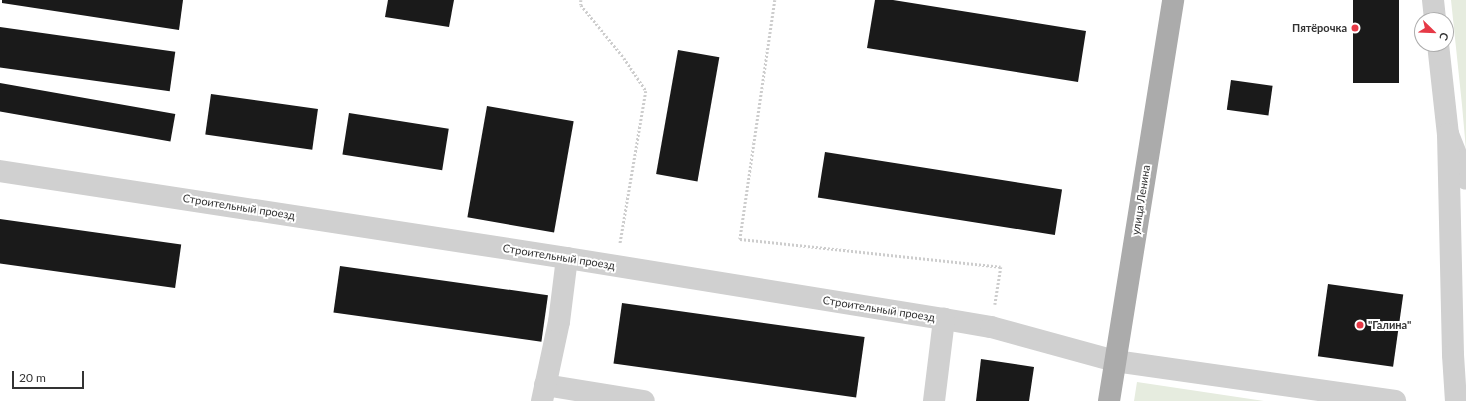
<!DOCTYPE html>
<meta charset="utf-8">
<style>
body{margin:0}
#map{position:relative;width:1466px;height:401px;overflow:hidden;background:#fff;font-family:Lato,sans-serif}
div>[style]{position:absolute}
.green>*{inset:0;background:#e6ecdf}
.building>*{inset:0;background:#1a1a1a;transform-origin:0 0}
.path>*{height:2.5px;margin-top:-1.25px;transform-origin:0;background:repeating-linear-gradient(90deg,#cdcdcd 0 2px,transparent 0 4px)}
.minor>*{height:22px;margin:-11px;padding:0 11px;transform-origin:11px;border-radius:11px;background:#d0d0d0}
.major>*{height:22px;margin:-11px;padding:0 11px;transform-origin:11px;border-radius:11px;background:#ababab}
.dots>*{width:11px;height:11px;translate:-50% -50%;box-sizing:border-box;border:2px solid #fff;border-radius:50%}
span{translate:-50% -50%;white-space:nowrap;text-align:center;line-height:1.15;-webkit-text-stroke:4px #fff;paint-order:stroke}
.poi-label{font-size:11px;color:#333;font-weight:700}
.right{translate:-100% -50%;text-align:right}
.left{translate:0 -50%;text-align:left}
.street-label{font-size:11px;color:#333}
.north{position:absolute;left:1414px;top:12px;width:40px;height:40px;box-sizing:border-box;background:#fff;border:1px solid #adadad;border-radius:50%;rotate:113deg;font-size:11px;font-weight:700;line-height:16px;text-align:center;color:#333}
.north::after{content:'';display:block;margin:auto;width:14px;height:18px;background:#e63946;clip-path:polygon(50% 0,100% 100%,50% 72%,0 100%)}
.scale{position:absolute;left:12px;top:371px;width:72px;height:18px;box-sizing:border-box;border:2px solid #333;border-top:0;padding-left:5px;font-size:12px;line-height:14px;white-space:nowrap;color:#333;-webkit-text-stroke:3px #fff;paint-order:stroke}
</style>
<div id="map">
<div class="green">
<i style="clip-path:polygon(1451px 0,1466px 0,1466px 150px,1462px 105px)"></i>
<i style="clip-path:polygon(1137px 382px,1264px 401px,1134px 401px)"></i>
</div>
<div class="building">
<i style="clip-path:polygon(2px 0,183px 0,179px 30px,2px 3px)"></i>
<i style="clip-path:polygon(388px 0,454px 0,449px 27px,385px 17px)"></i>
<i style="clip-path:polygon(875px 0,893px 0,1086px 31px,1078px 82px,867px 48px)"></i>
<i style="left:1353px;top:0;width:46px;height:83px"></i>
<i style="left:0;top:27px;width:177px;height:40px;rotate:8deg"></i>
<i style="left:678px;top:50px;width:42px;height:126px;rotate:10deg"></i>
<i style="left:1231px;top:80px;width:42px;height:30px;rotate:8deg"></i>
<i style="left:0;top:83px;width:178px;height:28px;rotate:10deg"></i>
<i style="left:211px;top:94px;width:108px;height:41px;rotate:8deg"></i>
<i style="left:487px;top:106px;width:88px;height:113px;rotate:10deg"></i>
<i style="left:349px;top:113px;width:101px;height:42px;rotate:9deg"></i>
<i style="left:825px;top:152px;width:240px;height:46px;rotate:9deg"></i>
<i style="left:0;top:219px;width:183px;height:44px;rotate:8deg"></i>
<i style="left:340px;top:266px;width:210px;height:47px;rotate:8deg"></i>
<i style="left:1328px;top:284px;width:76px;height:73px;rotate:8deg"></i>
<i style="left:622px;top:303px;width:245px;height:61px;rotate:8deg"></i>
<i style="clip-path:polygon(981px 359px,1034px 367px,1029px 401px,976px 401px)"></i>
</div>
<div class="path">
<i style="left:581px;top:0;width:5px;rotate:90deg"></i>
<i style="left:581px;top:5px;width:68px;rotate:50.9deg"></i>
<i style="left:624px;top:58px;width:40px;rotate:56deg"></i>
<i style="left:646px;top:91px;width:155px;rotate:99.6deg"></i>
<i style="left:775px;top:0;width:242px;rotate:98.3deg"></i>
<i style="left:740px;top:239px;width:262px;rotate:6.1deg"></i>
<i style="left:1001px;top:267px;width:38px;rotate:99deg"></i>
</div>
<div class="minor">
<i style="left:1433px;top:0;width:20px;rotate:84deg"></i>
<i style="left:1438px;top:44px;width:91px;rotate:83.7deg"></i>
<i style="left:1448px;top:134px;width:48px;rotate:68.2deg"></i>
<i style="left:1448px;top:134px;width:221px;rotate:88.7deg"></i>
<i style="left:1453px;top:355px;width:46px;rotate:86.3deg"></i>
<i style="left:0;top:171px;width:574px;rotate:8.72deg"></i>
<i style="left:567px;top:258px;width:382px;rotate:9.2deg"></i>
<i style="left:944px;top:319px;width:48px;rotate:9.7deg"></i>
<i style="left:991px;top:327px;width:129px;rotate:15.3deg"></i>
<i style="left:1115px;top:361px;width:283px;rotate:8.1deg"></i>
<i style="left:545px;top:385px;width:100px;rotate:9.2deg"></i>
<i style="left:542px;top:401px;width:81px;rotate:-77.9deg"></i>
<i style="left:559px;top:322px;width:64px;rotate:-82.9deg"></i>
<i style="left:934px;top:401px;width:83px;rotate:-83deg"></i>
</div>
<div class="major">
<i style="left:1109px;top:401px;width:406px;rotate:-80.9deg"></i>
</div>
<div class="dots">
<i style="left:1355px;top:28px;background:#e63946"></i>
<i style="left:1360px;top:325px;background:#e63946"></i>
</div>
<div class="poi-label">
<span class="right" style="left:1347px;top:28px">Пятёрочка</span>
<span class="left" style="left:1368px;top:325px">"Галина"</span>
</div>
<div class="street-label">
<span style="left:1141px;top:200px;rotate:-81deg">улица Ленина</span>
<span style="left:239px;top:207px;rotate:9deg">Строительный проезд</span>
<span style="left:559px;top:257px;rotate:9deg">Строительный проезд</span>
<span style="left:879px;top:309px;rotate:9deg">Строительный проезд</span>
</div>
<div class="north">С</div>
<div class="scale">20 m</div>
</div>
